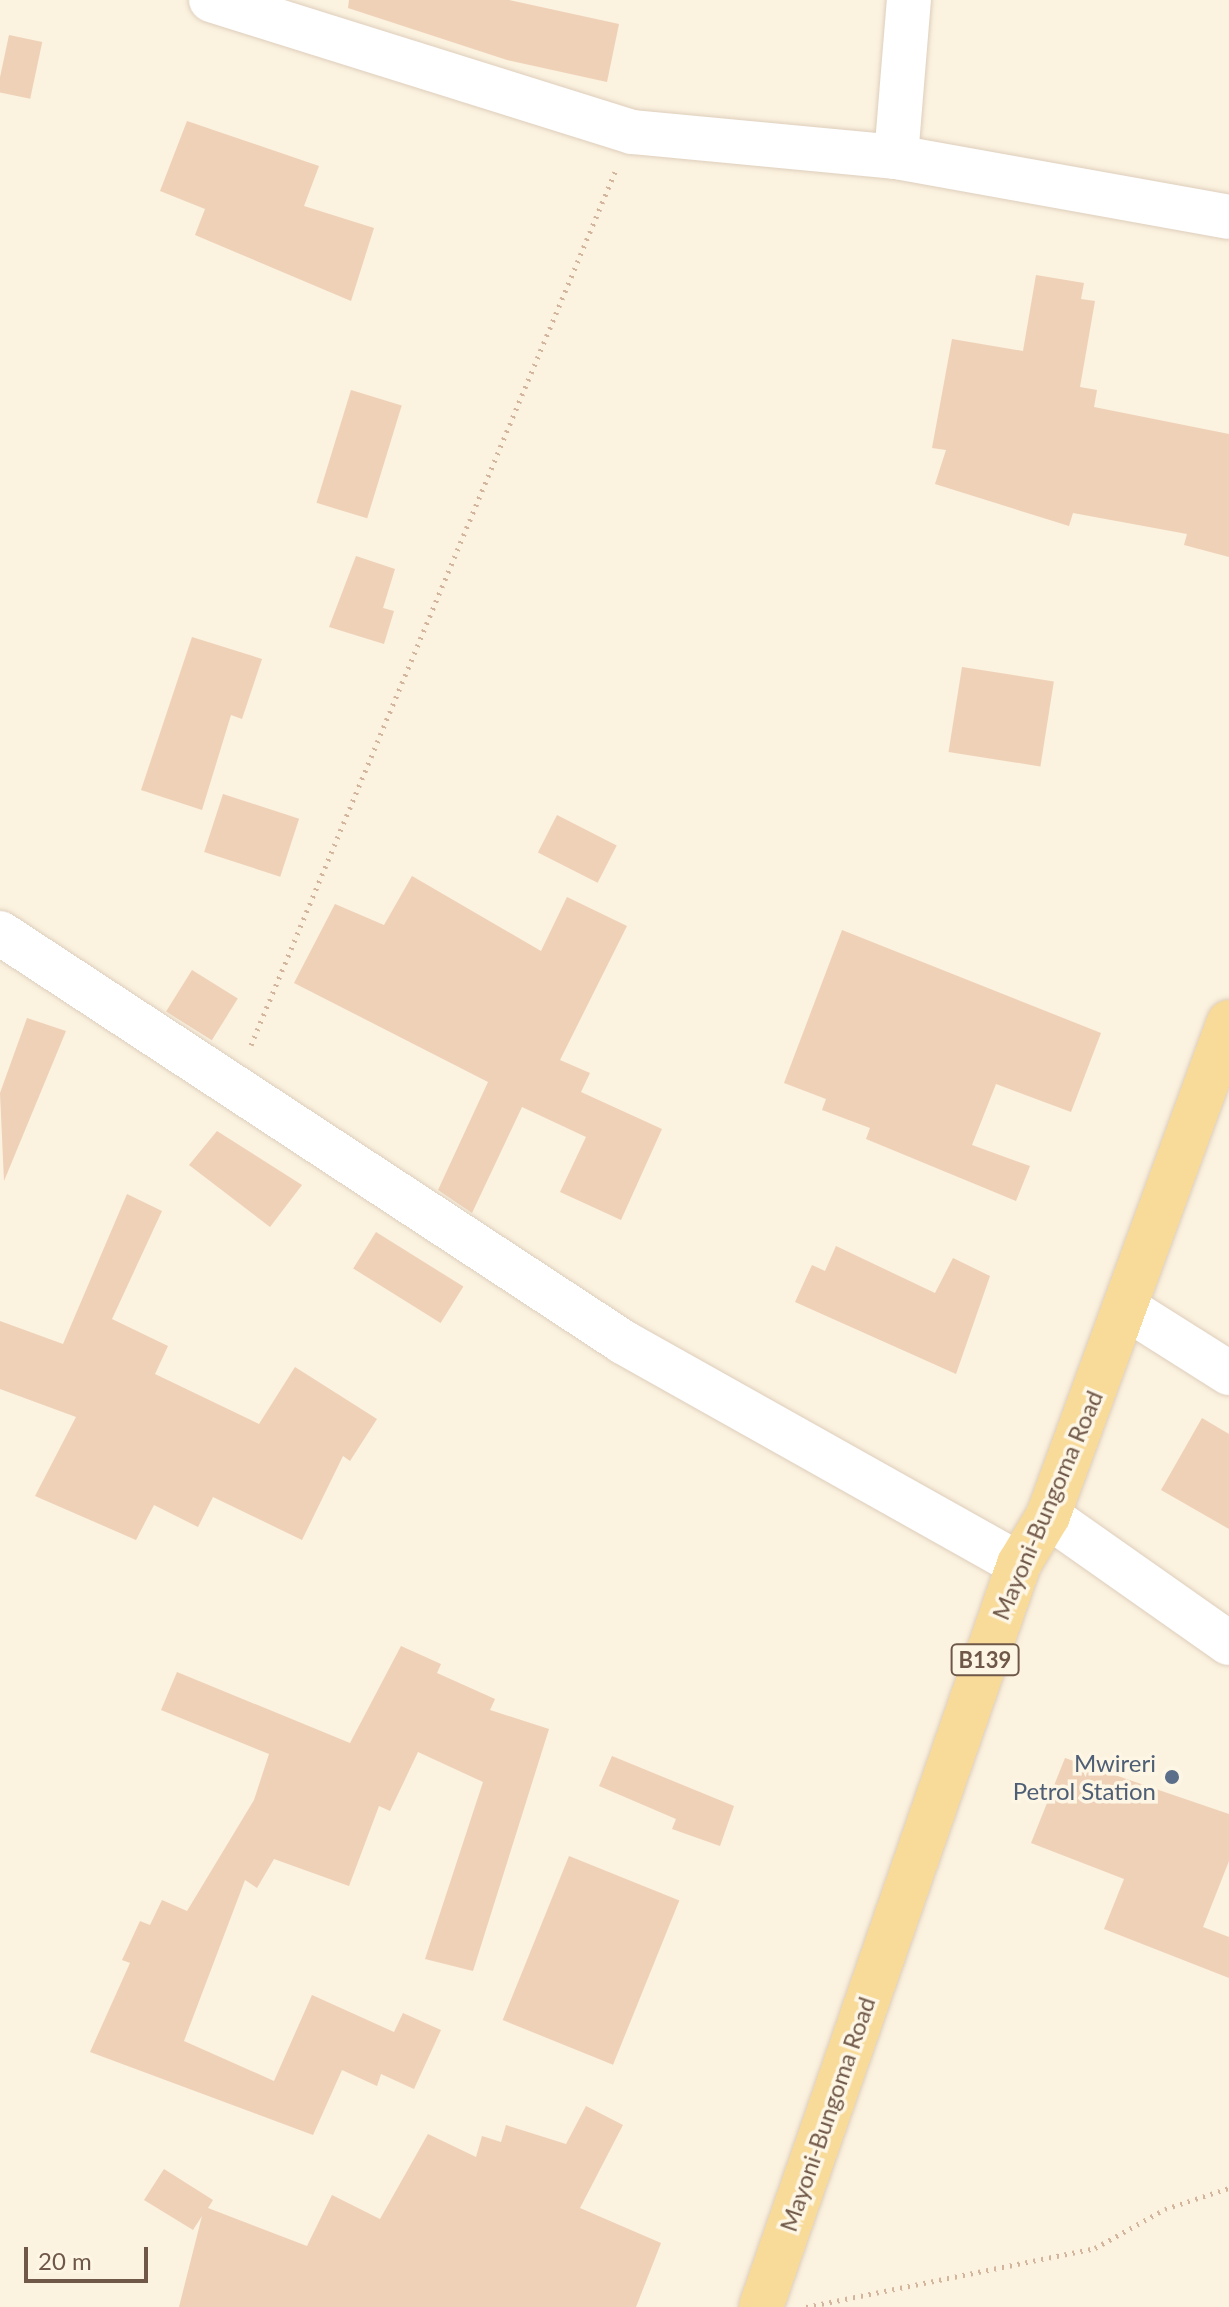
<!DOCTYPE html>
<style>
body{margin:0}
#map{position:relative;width:1229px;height:2307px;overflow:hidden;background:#fbf2df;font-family:Lato,sans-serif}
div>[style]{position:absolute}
.building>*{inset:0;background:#efd1b8;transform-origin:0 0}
.path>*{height:5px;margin-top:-2.5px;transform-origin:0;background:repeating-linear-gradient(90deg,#d3b49c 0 2px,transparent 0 8px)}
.roads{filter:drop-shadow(0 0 2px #decebc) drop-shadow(0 0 2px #decebc)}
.street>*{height:44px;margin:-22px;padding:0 22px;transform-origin:22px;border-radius:22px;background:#fff}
.primary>*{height:44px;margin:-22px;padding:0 22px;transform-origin:22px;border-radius:22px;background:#f8da99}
.dots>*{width:22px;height:22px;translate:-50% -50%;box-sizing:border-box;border:4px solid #fef6e5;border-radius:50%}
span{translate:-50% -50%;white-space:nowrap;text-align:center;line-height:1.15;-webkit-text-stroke:7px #fef6e5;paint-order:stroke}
.shield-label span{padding:2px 6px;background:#fef6e5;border:2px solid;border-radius:6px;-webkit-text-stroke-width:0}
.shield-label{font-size:22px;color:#705848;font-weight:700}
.street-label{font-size:24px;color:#705848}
.service-label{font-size:24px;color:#4e5e75}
.right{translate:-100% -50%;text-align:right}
.scale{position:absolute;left:24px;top:2247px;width:124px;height:36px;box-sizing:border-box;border:4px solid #705848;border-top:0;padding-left:10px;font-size:24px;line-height:28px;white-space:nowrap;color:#705848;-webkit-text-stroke:6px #fef6e5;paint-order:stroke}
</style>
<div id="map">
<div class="building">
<i style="clip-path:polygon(349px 0,509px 0,619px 24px,607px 82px,507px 60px,348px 8px)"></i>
<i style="left:9px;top:35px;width:34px;height:58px;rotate:12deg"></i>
<i style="clip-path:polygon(187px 121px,319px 166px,304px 206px,374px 228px,351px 301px,195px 235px,205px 209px,160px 191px)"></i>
<i style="clip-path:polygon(1036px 275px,1084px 283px,1081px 299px,1095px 301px,1080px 387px,1097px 390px,1094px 407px,1229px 434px,1229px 557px,1184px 545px,1187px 534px,1073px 513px,1069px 526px,935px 484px,946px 450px,932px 448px,952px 339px,1023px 351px)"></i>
<i style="left:351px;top:390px;width:53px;height:118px;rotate:17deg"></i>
<i style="clip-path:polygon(356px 556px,395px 569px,383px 608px,394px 611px,384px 644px,329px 627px)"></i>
<i style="clip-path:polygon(192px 637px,262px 659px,242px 719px,231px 715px,202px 810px,141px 790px)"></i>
<i style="left:962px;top:667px;width:93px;height:86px;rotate:9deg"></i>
<i style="left:223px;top:794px;width:80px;height:61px;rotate:18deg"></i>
<i style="left:557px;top:815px;width:67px;height:42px;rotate:27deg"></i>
<i style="clip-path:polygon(412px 876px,541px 951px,567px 897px,627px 926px,560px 1060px,590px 1073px,581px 1092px,662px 1129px,621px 1220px,560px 1192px,586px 1137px,522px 1107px,472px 1213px,438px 1190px,488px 1082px,294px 983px,335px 904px,384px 925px)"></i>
<i style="clip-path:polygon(842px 930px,1101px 1033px,1071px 1112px,996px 1084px,972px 1145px,1030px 1166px,1016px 1201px,866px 1139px,870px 1128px,822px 1110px,826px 1099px,784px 1083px)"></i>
<i style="left:192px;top:970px;width:54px;height:49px;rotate:32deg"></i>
<i style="clip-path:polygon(27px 1018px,66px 1031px,4px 1181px,0 1093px)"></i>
<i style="clip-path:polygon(217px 1131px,302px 1185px,270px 1227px,189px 1165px)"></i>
<i style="clip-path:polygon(127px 1194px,162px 1211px,112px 1319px,168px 1346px,155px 1374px,259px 1424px,295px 1367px,377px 1419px,350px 1461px,343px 1456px,302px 1540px,213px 1497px,198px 1527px,154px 1505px,136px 1540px,35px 1496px,76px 1417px,0 1389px,0 1321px,63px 1344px)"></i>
<i style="left:376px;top:1232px;width:103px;height:43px;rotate:32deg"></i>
<i style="clip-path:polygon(836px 1246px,935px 1293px,953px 1258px,990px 1276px,956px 1374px,795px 1302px,812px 1265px,825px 1271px)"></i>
<i style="clip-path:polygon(1202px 1418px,1229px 1434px,1229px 1529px,1161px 1490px)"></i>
<i style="clip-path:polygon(401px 1646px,441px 1664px,437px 1673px,495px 1699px,490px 1710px,549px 1729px,473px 1971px,425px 1959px,483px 1782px,418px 1752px,390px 1811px,379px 1806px,349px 1886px,274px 1859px,257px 1888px,245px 1880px,184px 2041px,274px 2081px,312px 1995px,394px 2032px,403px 2013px,441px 2030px,414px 2089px,381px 2074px,377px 2086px,342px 2070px,313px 2135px,90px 2052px,130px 1963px,122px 1960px,140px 1921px,150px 1925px,162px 1900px,187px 1911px,254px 1800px,269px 1754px,161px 1710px,177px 1672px,350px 1743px)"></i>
<i style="clip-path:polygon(612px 1756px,734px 1806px,720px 1846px,672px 1829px,676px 1819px,599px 1786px)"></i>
<i style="clip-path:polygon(1065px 1758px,1229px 1814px,1229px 1861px,1203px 1927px,1229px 1937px,1229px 1978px,1104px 1929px,1124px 1879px,1031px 1843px)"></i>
<i style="left:569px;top:1856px;width:119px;height:177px;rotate:22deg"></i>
<i style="clip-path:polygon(586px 2106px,623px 2125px,580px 2208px,661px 2243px,636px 2307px,179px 2307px,202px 2216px,193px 2230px,144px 2200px,164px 2169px,213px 2200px,208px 2208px,307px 2246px,332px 2195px,380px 2219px,428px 2134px,476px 2157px,482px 2136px,501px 2142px,506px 2125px,566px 2144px)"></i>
</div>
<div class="path">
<i style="left:251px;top:1045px;width:946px;rotate:-67.37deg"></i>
<i style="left:806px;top:2307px;width:295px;rotate:-11.5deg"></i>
<i style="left:1095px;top:2248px;width:80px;rotate:-29.1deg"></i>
<i style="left:1165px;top:2209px;width:67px;rotate:-18.2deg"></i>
</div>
<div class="roads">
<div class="street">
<i style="left:211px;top:0;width:441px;rotate:17.4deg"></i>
<i style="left:632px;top:132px;width:265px;rotate:5.4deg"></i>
<i style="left:896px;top:157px;width:338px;rotate:10.2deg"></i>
<i style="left:896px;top:157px;width:158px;rotate:-85.3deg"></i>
<i style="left:0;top:933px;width:745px;rotate:33.28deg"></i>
<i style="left:623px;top:1342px;width:454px;rotate:29.3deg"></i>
<i style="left:1126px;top:1308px;width:122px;rotate:32.3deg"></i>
<i style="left:1048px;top:1516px;width:221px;rotate:35.1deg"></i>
</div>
<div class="primary">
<i style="left:761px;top:2307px;width:787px;rotate:-70.85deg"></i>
<i style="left:1019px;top:1564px;width:56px;rotate:-58.9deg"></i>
<i style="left:1048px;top:1516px;width:526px;rotate:-69.88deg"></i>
</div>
</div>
<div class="dots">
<i style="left:1172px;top:1777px;background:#5c6f8a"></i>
</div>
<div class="shield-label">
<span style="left:985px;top:1660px">B139</span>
</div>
<div class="street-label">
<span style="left:1047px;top:1505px;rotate:-67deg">Mayoni-Bungoma Road</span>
<span style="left:827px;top:2114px;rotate:-71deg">Mayoni-Bungoma Road</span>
</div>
<div class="service-label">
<span class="right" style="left:1156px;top:1777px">Mwireri<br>Petrol Station</span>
</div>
<div class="scale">20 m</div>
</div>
